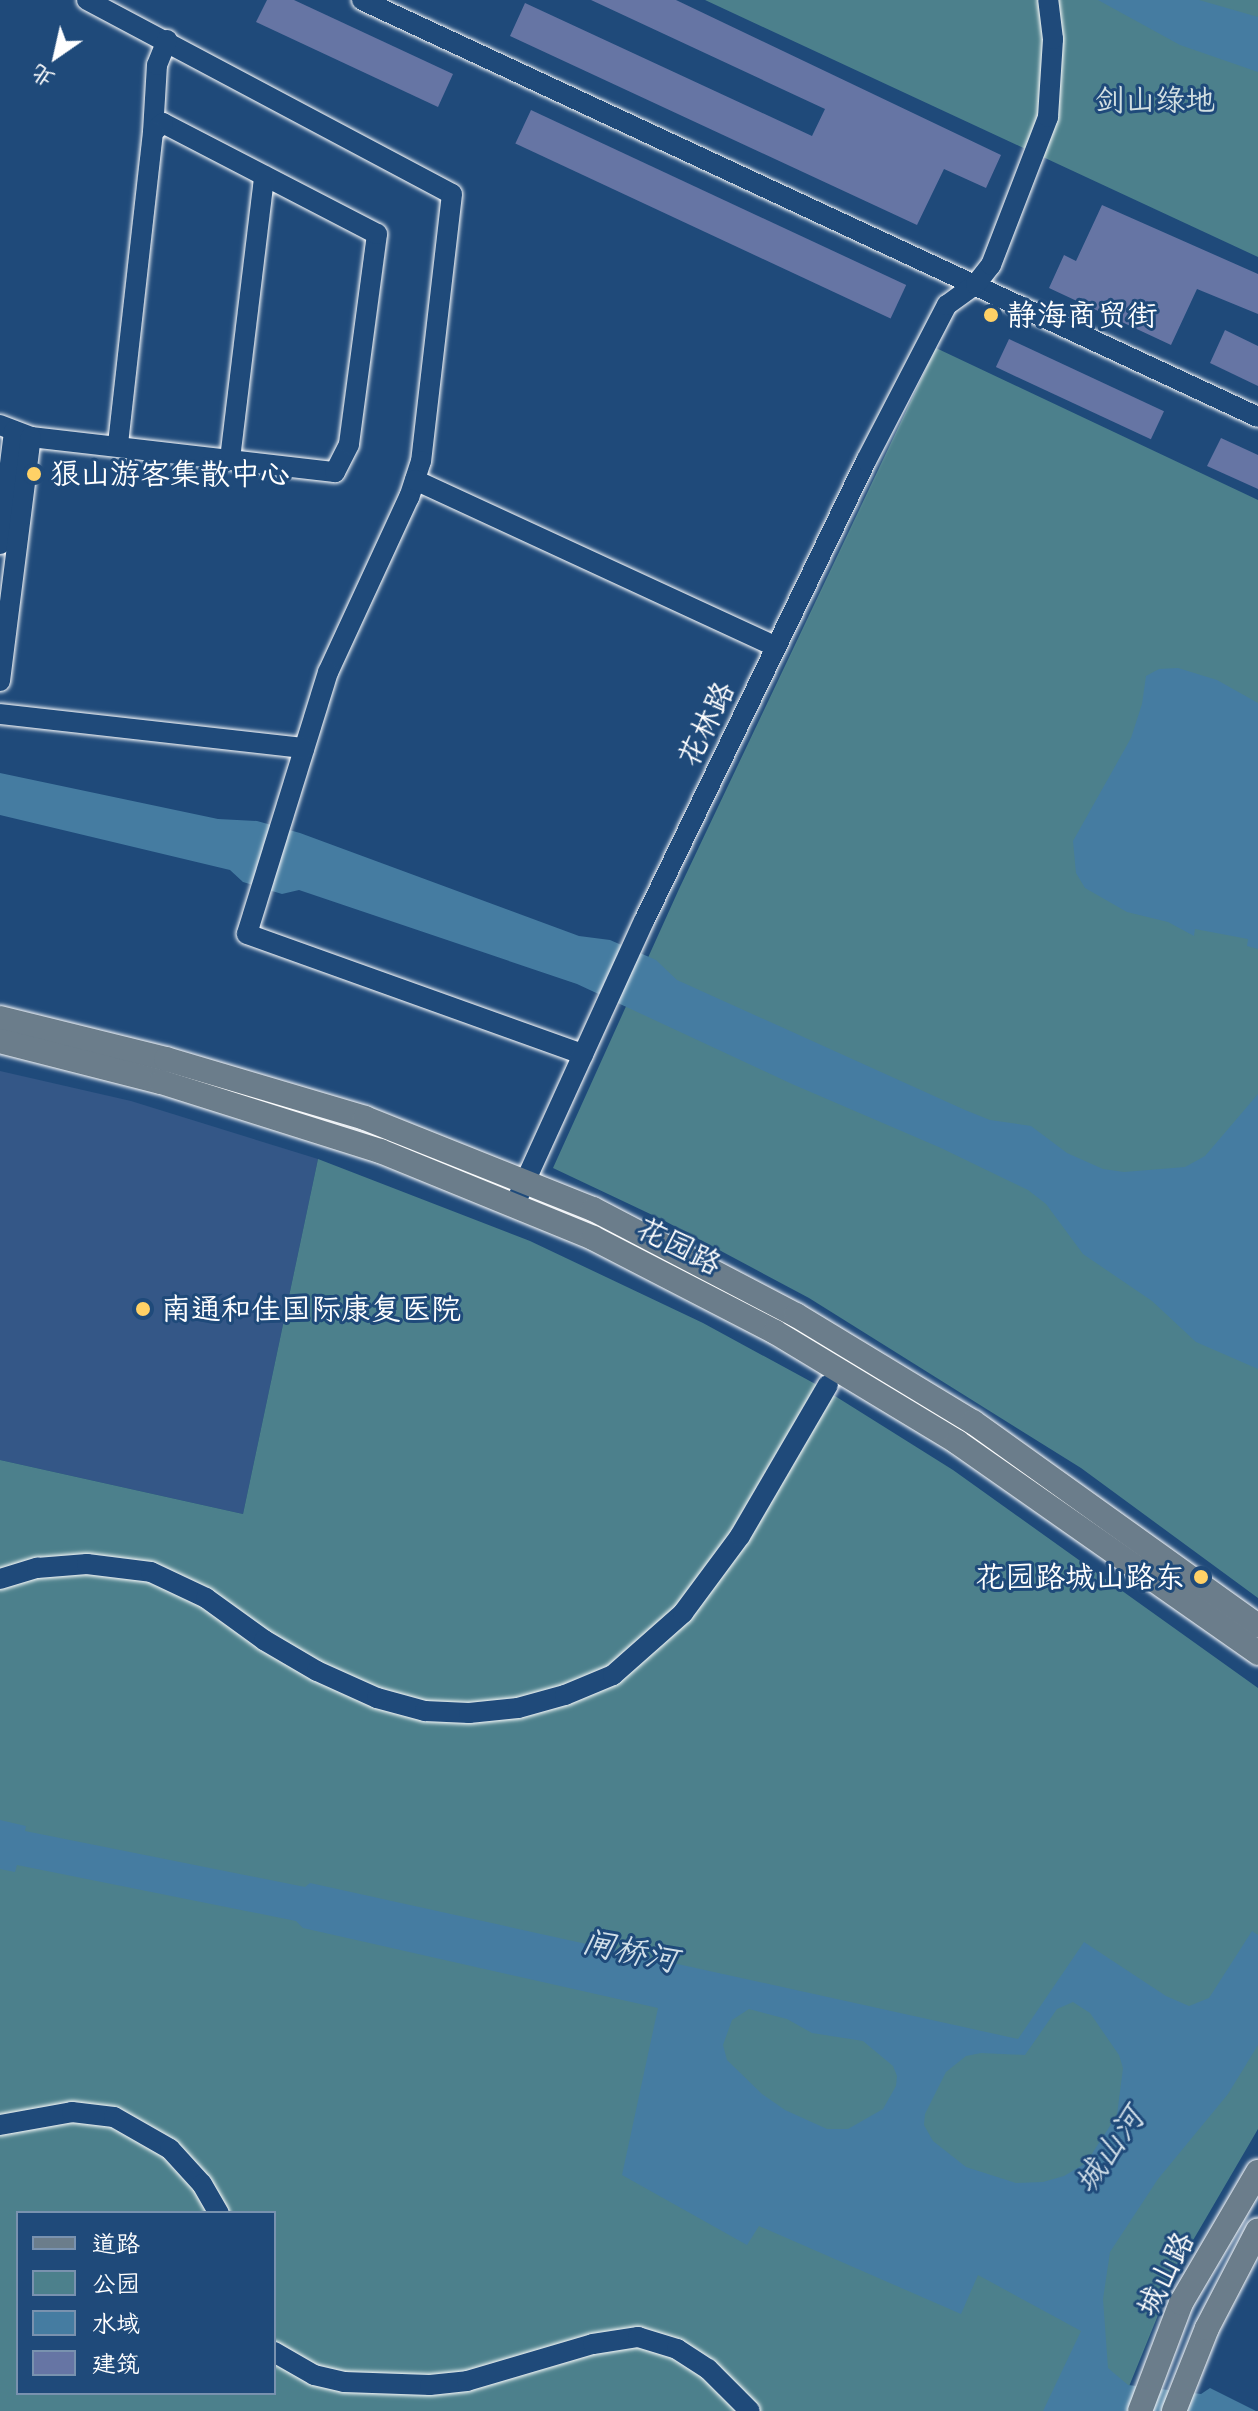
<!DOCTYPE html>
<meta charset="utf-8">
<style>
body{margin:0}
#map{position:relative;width:1258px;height:2411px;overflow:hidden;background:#1f4a7a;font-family:"Shantell Sans","LXGW WenKai TC",sans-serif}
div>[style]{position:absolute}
.built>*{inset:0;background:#345787}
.green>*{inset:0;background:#4c808c}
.water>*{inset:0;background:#457ca1}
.building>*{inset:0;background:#6675a4;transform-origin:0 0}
.roads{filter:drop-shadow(0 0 2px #fff) drop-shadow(0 0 2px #fff)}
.minor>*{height:20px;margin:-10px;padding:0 10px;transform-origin:10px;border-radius:10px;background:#1f4a7a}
.major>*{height:24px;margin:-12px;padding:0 12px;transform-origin:12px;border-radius:12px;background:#6b7d8b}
.dots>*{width:22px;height:22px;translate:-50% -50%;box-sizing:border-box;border:4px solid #1f4a7a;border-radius:50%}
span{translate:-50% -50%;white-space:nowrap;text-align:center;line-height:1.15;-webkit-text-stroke:6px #1f4a7a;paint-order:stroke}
.park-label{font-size:30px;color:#d2dfe2}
.poi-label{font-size:30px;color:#fff}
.left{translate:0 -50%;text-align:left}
.right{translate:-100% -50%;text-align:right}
.street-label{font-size:30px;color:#fff}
.water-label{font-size:32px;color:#d0dee8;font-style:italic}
.legend{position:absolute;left:16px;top:2211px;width:260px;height:184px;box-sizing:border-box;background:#1f4a7a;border:2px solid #7992af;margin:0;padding:10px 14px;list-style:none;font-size:24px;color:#fff}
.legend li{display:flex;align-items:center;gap:16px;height:40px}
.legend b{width:40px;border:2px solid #7992af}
.north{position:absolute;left:16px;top:16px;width:80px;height:80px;-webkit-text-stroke:6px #1f4a7a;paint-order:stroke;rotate:214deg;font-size:22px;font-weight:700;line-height:32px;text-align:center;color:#fff}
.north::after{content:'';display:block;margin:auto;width:28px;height:36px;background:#fff;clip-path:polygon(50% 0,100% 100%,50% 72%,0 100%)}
</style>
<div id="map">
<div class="built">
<i style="clip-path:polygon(0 1071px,131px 1101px,318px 1159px,243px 1514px,0 1460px)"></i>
</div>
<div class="green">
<i style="clip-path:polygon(705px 0,1258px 0,1258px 257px,1030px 151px)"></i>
<i style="clip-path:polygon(936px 348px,1258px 500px,1258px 1598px,1081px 1468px,809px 1298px,663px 1220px,553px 1168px,679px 889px)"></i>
<i style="clip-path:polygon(evenodd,318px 1159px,530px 1241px,703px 1323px,819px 1386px,953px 1470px,1258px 1688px,1258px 2129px,1178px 2266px,1119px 2411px,0 2411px,0 1460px,243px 1514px,318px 1159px,18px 2213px,274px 2213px,274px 2393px,18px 2393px,18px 2213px)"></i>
</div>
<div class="water">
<i style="clip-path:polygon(1098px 0,1199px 0,1258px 17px,1258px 72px,1180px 45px)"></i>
<i style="clip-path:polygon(1178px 668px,1217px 680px,1258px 703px,1258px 949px,1247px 946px,1248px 939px,1195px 929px,1194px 936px,1168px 922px,1127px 912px,1085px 888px,1076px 873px,1073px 841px,1131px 738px,1142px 704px,1146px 676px,1159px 669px)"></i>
<i style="clip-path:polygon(0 773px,218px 819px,257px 821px,300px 833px,579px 936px,610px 940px,656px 960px,677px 980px,965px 1110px,990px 1120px,1031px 1126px,1067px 1153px,1103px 1169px,1124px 1172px,1185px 1167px,1205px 1156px,1258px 1094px,1258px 1369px,1196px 1342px,1152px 1301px,1083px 1254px,1046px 1204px,1028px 1190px,941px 1148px,792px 1084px,577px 984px,299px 890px,282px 894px,243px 882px,230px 870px,0 815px)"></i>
<i style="clip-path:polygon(evenodd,0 1820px,26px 1826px,25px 1831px,305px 1887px,310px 1883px,1018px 2039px,1084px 1942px,1166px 1996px,1189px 2006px,1209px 1998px,1252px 1931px,1258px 1935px,1258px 2045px,1228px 2094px,1158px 2179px,1110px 2252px,1103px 2299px,1108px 2368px,1128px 2385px,1201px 2394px,1210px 2388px,1256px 2411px,1043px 2411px,1081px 2331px,978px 2275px,961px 2314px,759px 2226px,747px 2245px,622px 2175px,658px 2008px,303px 1928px,296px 1921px,17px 1865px,15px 1872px,0 1869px,0 1820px,1073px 2002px,1090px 2013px,1119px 2055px,1123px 2068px,1117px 2115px,1086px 2163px,1064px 2176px,1043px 2182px,1016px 2183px,966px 2167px,933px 2141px,924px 2125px,925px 2114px,946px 2072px,966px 2056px,981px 2053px,1025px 2055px,1057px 2009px,1073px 2002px,0 1820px,749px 2009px,787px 2019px,812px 2033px,863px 2041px,893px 2066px,897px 2076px,896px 2086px,883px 2109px,848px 2129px,827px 2129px,785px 2110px,762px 2094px,727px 2060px,723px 2045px,732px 2020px,749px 2009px)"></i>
</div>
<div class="building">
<i style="clip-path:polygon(267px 0,294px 0,453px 74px,438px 107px,256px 22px)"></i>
<i style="clip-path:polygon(591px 0,676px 0,1001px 155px,986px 188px,944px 169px,917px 225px,510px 36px,525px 3px,812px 136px,825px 109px)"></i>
<i style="left:531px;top:110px;width:414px;height:37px;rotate:25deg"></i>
<i style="clip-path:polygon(1102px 205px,1258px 274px,1258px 314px,1197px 289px,1171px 345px,1049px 288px,1064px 255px,1076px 261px)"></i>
<i style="clip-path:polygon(1225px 330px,1258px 346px,1258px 386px,1210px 363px)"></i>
<i style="left:1009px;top:339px;width:171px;height:31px;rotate:25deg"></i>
<i style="clip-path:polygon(1221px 438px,1258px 455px,1258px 489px,1207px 466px)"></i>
</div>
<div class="roads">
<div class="minor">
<i style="left:87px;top:0;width:413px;rotate:28deg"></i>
<i style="left:452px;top:194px;width:269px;rotate:96.6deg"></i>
<i style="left:421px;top:461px;width:38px;rotate:108deg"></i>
<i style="left:409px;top:497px;width:193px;rotate:114.8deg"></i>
<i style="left:328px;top:672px;width:274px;rotate:107.2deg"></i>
<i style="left:247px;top:934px;width:357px;rotate:19.7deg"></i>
<i style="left:362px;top:0;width:988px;rotate:24.96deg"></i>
<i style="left:153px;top:132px;width:67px;rotate:-86.6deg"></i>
<i style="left:157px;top:65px;width:27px;rotate:-68deg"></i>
<i style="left:0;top:425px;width:33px;rotate:21deg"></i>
<i style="left:31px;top:437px;width:306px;rotate:6.6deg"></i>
<i style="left:335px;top:472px;width:31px;rotate:-63deg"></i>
<i style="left:349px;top:444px;width:212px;rotate:-82.4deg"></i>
<i style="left:377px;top:234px;width:241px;rotate:-152.6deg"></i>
<i style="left:163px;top:123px;width:13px;rotate:138deg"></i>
<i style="left:153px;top:132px;width:316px;rotate:96.4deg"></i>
<i style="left:230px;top:459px;width:285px;rotate:-83.1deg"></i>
<i style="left:415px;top:480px;width:398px;rotate:24.8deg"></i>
<i style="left:0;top:544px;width:114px;rotate:-82.9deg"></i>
<i style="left:0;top:681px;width:246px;rotate:-82.8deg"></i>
<i style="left:0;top:714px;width:306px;rotate:6.4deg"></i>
<i style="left:519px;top:1195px;width:301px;rotate:-65.5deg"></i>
<i style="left:644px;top:921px;width:511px;rotate:-64.24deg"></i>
<i style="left:866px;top:461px;width:176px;rotate:-62.6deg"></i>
<i style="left:947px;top:305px;width:36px;rotate:-36deg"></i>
<i style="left:976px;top:284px;width:24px;rotate:-52deg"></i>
<i style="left:991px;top:265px;width:159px;rotate:-68.9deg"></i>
<i style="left:1048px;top:117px;width:78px;rotate:-86.3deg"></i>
<i style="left:1053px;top:39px;width:39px;rotate:-97deg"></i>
<i style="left:0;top:1579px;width:39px;rotate:-17deg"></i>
<i style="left:37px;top:1568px;width:50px;rotate:-4.6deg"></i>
<i style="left:87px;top:1564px;width:64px;rotate:7.1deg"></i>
<i style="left:151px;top:1572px;width:61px;rotate:25.3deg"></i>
<i style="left:206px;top:1598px;width:72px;rotate:35.9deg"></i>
<i style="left:264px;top:1640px;width:61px;rotate:30.3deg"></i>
<i style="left:317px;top:1671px;width:66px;rotate:24.2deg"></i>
<i style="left:377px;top:1698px;width:50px;rotate:15.2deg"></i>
<i style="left:425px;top:1711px;width:44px;rotate:2.6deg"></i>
<i style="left:469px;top:1713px;width:49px;rotate:-5.8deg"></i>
<i style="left:518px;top:1708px;width:49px;rotate:-15.5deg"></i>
<i style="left:565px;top:1695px;width:52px;rotate:-22.6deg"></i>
<i style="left:613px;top:1675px;width:94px;rotate:-41.5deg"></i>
<i style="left:683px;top:1613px;width:96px;rotate:-53.5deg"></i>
<i style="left:740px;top:1536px;width:175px;rotate:-59.8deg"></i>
<i style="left:0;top:2125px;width:73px;rotate:-10.2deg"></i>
<i style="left:72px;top:2112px;width:42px;rotate:6.8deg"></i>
<i style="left:114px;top:2117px;width:64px;rotate:29.7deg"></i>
<i style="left:170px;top:2149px;width:47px;rotate:47.6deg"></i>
<i style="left:202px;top:2184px;width:34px;rotate:60deg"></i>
<i style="left:274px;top:2352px;width:46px;rotate:29.9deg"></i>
<i style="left:314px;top:2375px;width:31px;rotate:13deg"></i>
<i style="left:344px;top:2382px;width:86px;rotate:2deg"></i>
<i style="left:430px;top:2385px;width:37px;rotate:-6deg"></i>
<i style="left:467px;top:2381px;width:131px;rotate:-16.4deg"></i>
<i style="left:593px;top:2344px;width:46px;rotate:-8.8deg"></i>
<i style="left:638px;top:2337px;width:41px;rotate:17.1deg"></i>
<i style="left:677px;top:2349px;width:37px;rotate:33deg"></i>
<i style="left:708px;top:2369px;width:59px;rotate:45deg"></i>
</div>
<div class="major">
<i style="left:0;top:1018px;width:171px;rotate:13.9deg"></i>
<i style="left:166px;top:1059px;width:208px;rotate:16.5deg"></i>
<i style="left:365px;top:1118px;width:245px;rotate:21.8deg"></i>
<i style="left:593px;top:1209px;width:229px;rotate:27.6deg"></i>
<i style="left:796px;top:1315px;width:207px;rotate:31.2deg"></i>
<i style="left:973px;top:1422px;width:350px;rotate:35.6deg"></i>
<i style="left:0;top:1041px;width:166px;rotate:14.3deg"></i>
<i style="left:161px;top:1082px;width:230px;rotate:17.5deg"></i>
<i style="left:380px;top:1151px;width:230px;rotate:22.2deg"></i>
<i style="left:593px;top:1238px;width:205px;rotate:27.3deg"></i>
<i style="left:775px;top:1332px;width:213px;rotate:31.1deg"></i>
<i style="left:957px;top:1442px;width:368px;rotate:35deg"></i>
<i style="left:1140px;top:2411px;width:116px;rotate:-69.2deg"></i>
<i style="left:1181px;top:2303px;width:152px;rotate:-59.6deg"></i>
<i style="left:1174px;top:2411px;width:89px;rotate:-68.3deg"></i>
<i style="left:1207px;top:2328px;width:110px;rotate:-62.5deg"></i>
</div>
</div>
<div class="dots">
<i style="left:991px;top:315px;background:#ffd166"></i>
<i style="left:34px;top:474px;background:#ffd166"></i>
<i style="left:143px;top:1309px;background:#ffd166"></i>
<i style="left:1201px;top:1577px;background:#ffd166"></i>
</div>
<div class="park-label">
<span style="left:1155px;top:100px">剑山绿地</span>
</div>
<div class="poi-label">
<span class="left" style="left:1007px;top:315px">静海商贸街</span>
<span class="left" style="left:50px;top:474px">狼山游客集散中心</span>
<span class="left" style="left:161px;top:1309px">南通和佳国际康复医院</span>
<span class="right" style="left:1185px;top:1577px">花园路城山路东</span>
</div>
<div class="street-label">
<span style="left:706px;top:724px;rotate:-64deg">花林路</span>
<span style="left:679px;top:1246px;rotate:27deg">花园路</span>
<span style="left:1165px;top:2274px;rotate:-63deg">城山路</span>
</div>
<div class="water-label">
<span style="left:630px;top:1951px;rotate:12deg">闸桥河</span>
<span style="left:1109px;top:2150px;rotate:-55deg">城山河</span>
</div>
<ul class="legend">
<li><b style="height:10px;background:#6b7d8b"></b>道路</li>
<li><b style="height:22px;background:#4c808c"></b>公园</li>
<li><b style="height:22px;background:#457ca1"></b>水域</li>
<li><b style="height:22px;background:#6675a4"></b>建筑</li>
</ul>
<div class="north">北</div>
</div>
